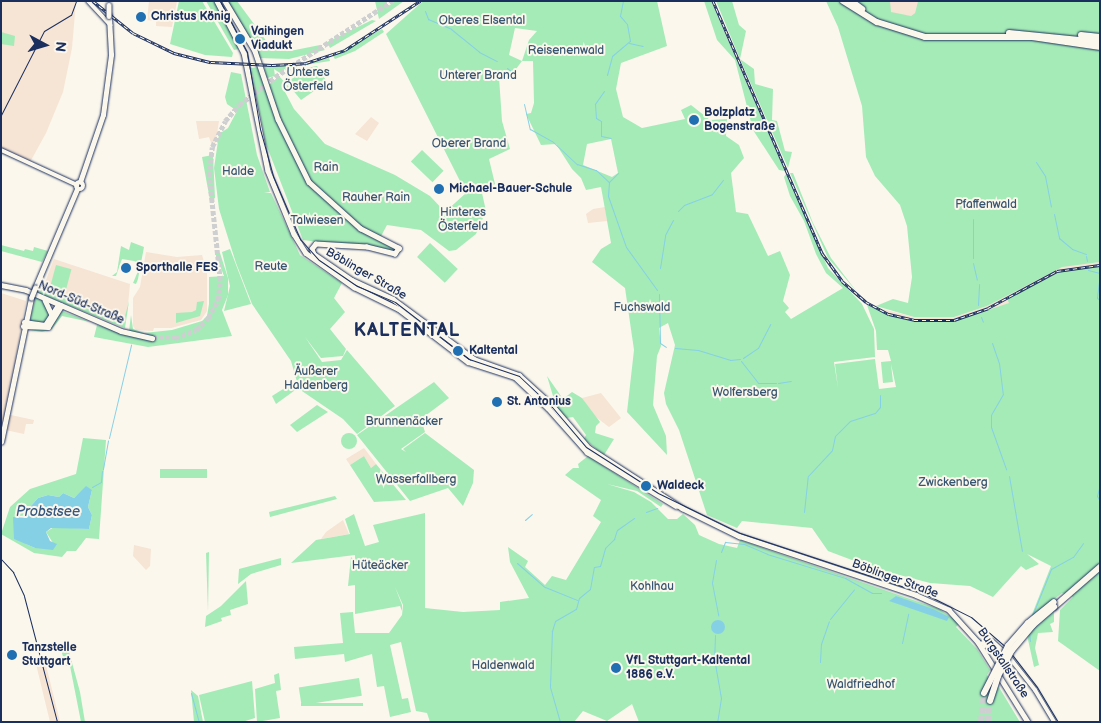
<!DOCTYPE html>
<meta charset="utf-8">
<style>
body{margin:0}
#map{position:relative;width:1101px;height:723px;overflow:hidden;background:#fbf7ec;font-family:"Balsamiq Sans",sans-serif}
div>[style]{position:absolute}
.built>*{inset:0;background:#f6e4d4}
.green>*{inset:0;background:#a5ebb7;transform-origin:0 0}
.round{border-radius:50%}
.water>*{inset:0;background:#86d0e6}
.stream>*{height:1px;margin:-0.5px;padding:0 0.5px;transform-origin:0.5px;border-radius:0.5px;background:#86d0e6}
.secondary-tunnel>*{height:4.5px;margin-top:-2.25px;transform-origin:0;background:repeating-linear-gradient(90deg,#cecfd0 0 4.5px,transparent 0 6.5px)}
.trunk-tunnel>*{height:6px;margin-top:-3px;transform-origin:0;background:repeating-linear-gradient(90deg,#cecfd0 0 6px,transparent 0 9px)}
.roads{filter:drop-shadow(0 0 1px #1b2f5e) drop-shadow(0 0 1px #1b2f5e)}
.tertiary>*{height:4px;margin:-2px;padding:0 2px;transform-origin:2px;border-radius:2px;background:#fbf7ec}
.secondary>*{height:4.5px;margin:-2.25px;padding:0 2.25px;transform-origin:2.25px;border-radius:2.25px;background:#fbf7ec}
.secondary>.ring{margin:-2.25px;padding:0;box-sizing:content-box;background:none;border:4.5px solid #fbf7ec;border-radius:50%}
.trunk>*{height:6px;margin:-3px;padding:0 3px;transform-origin:3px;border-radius:3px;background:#fbf7ec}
.tram>*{height:1px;margin:-0.5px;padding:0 0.5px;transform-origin:0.5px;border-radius:0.5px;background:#1b2f5e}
.rail>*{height:3px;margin-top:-1.5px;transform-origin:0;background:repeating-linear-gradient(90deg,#fbf7ec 0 4px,#1b2f5e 0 8px);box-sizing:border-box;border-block:1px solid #1b2f5e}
.bridges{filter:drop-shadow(0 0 1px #1b2f5e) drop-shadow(0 0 1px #1b2f5e)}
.secondary-bridge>*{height:4.5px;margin:-2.25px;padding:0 2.25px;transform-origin:2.25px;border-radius:2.25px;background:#fbf7ec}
.trunk-bridge>*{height:6px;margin:-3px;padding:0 3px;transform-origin:3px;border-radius:3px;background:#fbf7ec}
.dots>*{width:14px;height:14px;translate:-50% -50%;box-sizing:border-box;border:2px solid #fbf7ec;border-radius:50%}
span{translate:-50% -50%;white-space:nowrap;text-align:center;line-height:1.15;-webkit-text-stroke:4px #fbf7ec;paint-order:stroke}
.poi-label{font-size:12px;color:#1b2f5e;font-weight:700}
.left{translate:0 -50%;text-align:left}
.park-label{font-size:12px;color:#375570}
.street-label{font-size:12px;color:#1b2f5e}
.water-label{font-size:14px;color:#365780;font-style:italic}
.district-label{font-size:18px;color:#1b2f5e;font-weight:700;letter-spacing:1px}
.frame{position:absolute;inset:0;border:2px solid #1b2f5e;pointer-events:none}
.north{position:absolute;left:20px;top:20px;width:50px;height:50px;-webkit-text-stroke:4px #fbf7ec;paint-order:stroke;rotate:96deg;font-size:14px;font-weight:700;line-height:20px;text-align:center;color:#1b2f5e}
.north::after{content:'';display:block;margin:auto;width:18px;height:22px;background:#1b2f5e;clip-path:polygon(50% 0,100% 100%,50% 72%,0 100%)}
</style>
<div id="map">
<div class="built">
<i style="clip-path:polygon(1px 1px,76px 1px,72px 48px,63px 92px,46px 133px,29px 164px,1px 151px)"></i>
<i style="clip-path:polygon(149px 1px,177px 1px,172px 27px,156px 26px,156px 21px,147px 20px)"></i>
<i style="clip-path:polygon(890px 1px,918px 1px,915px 13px,911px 16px,893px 14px,889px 10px)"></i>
<i style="clip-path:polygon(371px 117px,379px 123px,367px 141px,355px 134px)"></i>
<i style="clip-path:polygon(196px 121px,219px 121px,214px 152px,209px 137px,199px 139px)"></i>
<i style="clip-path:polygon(605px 207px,607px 221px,588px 223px,586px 214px,593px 209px)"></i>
<i style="clip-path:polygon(146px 252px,177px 257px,202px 255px,207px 272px,207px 311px,201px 320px,171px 328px,154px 328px,153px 331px,136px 330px,133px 326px,133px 298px,140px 287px)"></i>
<i style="clip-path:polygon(54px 259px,130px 284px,127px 315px,120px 323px,43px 288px)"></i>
<i style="clip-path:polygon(1100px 262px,1100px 266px,1059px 272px,1008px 298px,1010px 303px,954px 321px,906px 320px,867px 305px,914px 317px,954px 317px,987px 306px,1062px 266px)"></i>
<i style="clip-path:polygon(1px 293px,26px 301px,6px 414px,34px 420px,33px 424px,26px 424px,24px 434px,1px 429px)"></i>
<i style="clip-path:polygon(601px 393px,621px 418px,609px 427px,592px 414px,582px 398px)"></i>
<i style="clip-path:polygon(364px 448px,376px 464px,371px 468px,364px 456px,350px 465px,346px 459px)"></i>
<i style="clip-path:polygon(343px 520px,349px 534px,321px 539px,326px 532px)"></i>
<i style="clip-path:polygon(134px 545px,151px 549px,150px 566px,146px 570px,133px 556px)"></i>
<i style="clip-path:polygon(42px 658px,45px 661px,60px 722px,50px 722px,35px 660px)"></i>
</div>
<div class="green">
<i style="clip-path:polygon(179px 1px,202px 1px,233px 53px,232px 57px,205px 55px,170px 44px)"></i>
<i style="clip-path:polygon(206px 1px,215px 1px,239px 49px,234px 50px)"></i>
<i style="clip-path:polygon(227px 1px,237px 1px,273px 50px,290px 51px,320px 45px,325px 50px,289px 59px,259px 58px)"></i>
<i style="clip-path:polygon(375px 1px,388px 1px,384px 5px,386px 8px,395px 1px,404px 1px,379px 19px)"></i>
<i style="clip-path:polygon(evenodd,423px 1px,657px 1px,667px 46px,621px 63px,616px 89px,623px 117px,642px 128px,685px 119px,681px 110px,691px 105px,710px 120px,727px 119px,726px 136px,739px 145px,744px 158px,731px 173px,736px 212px,748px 214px,768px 256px,780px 251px,790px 275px,783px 301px,789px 308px,785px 312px,791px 319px,843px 288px,826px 273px,816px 254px,804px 221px,790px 196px,784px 177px,786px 174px,828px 268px,862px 304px,874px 329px,875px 357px,834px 362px,838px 388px,835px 364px,875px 359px,879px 389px,896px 387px,891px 364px,893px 382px,883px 383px,881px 362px,891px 361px,888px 350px,877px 350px,876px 331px,867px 305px,906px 320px,954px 321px,1009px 303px,1007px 298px,1059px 272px,1100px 266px,1100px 671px,1058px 641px,1060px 610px,1073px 597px,1062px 593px,1031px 617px,1051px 566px,1027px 554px,1039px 564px,1026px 570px,1021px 566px,993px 597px,970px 586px,930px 583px,873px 568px,828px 551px,812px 528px,742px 521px,737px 528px,707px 515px,679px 430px,666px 404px,664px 393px,675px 345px,668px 323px,659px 328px,661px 346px,657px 356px,653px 405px,666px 436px,667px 455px,627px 412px,634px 350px,625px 288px,592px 262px,601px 249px,611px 243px,601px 187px,586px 190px,581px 178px,572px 169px,556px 144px,541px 145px,526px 114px,531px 113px,534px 103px,533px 61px,522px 61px,510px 77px,499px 77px,502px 121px,510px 149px,489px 159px,495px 184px,482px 193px,486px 211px,476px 234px,456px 250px,449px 251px,421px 230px,387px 225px,379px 240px,394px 245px,395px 252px,303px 240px,266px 144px,251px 68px,258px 67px,275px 117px,279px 115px,269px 85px,279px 76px,289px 87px,284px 90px,294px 109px,325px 144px,395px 175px,430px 196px,445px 212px,466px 193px,386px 34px,423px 1px,515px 28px,537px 31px,529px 40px,522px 61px,509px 55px,515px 28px,423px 1px,611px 139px,618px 173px,612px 177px,583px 165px,587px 144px,611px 139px)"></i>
<i style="clip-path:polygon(704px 1px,711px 1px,785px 171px,779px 170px,753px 130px,735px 60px,717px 40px)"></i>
<i style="clip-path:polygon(716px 1px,732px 1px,739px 25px,746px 31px,740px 59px)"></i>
<i style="clip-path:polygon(826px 1px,890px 1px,891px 12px,911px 16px,915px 13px,918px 1px,1100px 1px,1100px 262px,1062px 267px,987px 306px,954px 317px,914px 317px,876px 306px,893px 299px,908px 303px,912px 277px,907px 226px,900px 205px,875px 176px,866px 157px,862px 106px,838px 27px)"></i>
<i style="clip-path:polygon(372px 20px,376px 21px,330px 48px,327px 42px)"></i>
<i style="clip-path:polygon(382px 29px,384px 32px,355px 51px,335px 59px,333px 56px)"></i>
<i style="clip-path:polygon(1px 32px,15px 36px,14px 46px,1px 44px)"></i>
<i style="clip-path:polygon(329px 58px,330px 61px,286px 68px,280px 73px,274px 69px,275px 76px,267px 78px,264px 67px,303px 65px)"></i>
<i style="clip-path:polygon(740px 59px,754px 69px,755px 84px,773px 89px,772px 120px,777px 121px,785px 151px,792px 152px,788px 168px)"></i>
<i style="clip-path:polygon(317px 66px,327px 82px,301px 100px,286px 82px,295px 77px,291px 71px)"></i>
<i style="clip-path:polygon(231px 72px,241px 74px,257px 155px,270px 192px,264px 193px,271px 193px,300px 255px,342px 283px,334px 298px,345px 312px,330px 329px,346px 349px,343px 356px,321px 358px,305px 337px,322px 362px,341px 360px,347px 350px,395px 406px,357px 434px,343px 419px,299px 389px,291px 361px,252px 304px,236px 263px,219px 209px,214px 168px,219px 134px,228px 128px,237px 111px,227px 104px,225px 97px)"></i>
<i style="left:422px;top:150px;width:30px;height:16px;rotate:44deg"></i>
<i style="clip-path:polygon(213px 155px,215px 198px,210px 200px,202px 157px)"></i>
<i style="clip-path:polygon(790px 173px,793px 173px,813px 223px,831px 258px,857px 292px,828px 258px)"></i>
<i style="clip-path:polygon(131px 242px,144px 247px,138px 279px,136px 284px,133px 283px,141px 264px,134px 261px,122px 259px,116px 276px,112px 276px,117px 272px,121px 246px,129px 250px)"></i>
<i style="left:430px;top:243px;width:38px;height:19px;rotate:43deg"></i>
<i style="clip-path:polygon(1px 245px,24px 251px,25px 249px,33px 251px,34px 247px,48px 251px,42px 262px,1px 251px)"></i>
<i style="clip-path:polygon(230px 249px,251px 304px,224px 311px,230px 286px,222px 252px)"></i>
<i style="clip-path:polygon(215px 253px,220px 253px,228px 278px,228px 295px,222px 310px,232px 336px,148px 347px,94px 337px,97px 325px,153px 340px,154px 337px,129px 331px,131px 315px,133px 329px,144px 333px,172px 330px,202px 321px,207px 316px,209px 304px,209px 277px,224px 276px)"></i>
<i style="left:56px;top:265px;width:16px;height:27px;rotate:15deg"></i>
<i style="clip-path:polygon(43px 288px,119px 323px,125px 316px,129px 301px,125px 328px,38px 293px)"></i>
<i style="clip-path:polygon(36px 297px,46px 303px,51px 314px,45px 323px,32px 322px,30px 319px)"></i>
<i style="clip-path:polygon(204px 301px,200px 316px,176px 323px,176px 313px,192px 312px,196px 310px,197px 302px)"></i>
<i style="clip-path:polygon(62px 311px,90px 322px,62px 316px,52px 329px,42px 332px,30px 330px,50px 328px)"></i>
<i style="clip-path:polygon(547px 376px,563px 399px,572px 392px,582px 398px,600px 422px,596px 426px,595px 433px,614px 439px,604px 455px,584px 439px,586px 435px,573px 417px,566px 418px,550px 399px,553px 396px)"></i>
<i style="clip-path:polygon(296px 381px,298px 388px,276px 404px,272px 396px)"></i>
<i style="clip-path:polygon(434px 382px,449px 398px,421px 419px,425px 432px,401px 449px,406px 452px,403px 449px,425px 433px,474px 470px,473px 483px,463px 506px,448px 488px,410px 501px,357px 435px)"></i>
<i style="clip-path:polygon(317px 405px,328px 412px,297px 432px,290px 425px)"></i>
<i class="round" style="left:341px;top:433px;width:16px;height:16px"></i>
<i style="clip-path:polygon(evenodd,83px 438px,106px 440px,99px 539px,86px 538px,76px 551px,67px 551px,62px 557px,34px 553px,1px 534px,10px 507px,30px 489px,76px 474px,83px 438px,84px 489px,92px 490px,88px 507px,92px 515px,89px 529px,54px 527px,46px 532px,53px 543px,35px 548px,26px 544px,19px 516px,30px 515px,30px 507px,38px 498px,48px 495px,59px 497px,63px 493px,74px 498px,84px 489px)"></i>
<i style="clip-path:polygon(364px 456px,371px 468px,376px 464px,406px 500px,374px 502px,350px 465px)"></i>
<i style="clip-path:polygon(588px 456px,663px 504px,661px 507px,637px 491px,607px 484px,634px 492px,651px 502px,668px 519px,677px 519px,683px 514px,695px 525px,699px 535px,719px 544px,737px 548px,740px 540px,939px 609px,960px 623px,956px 627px,977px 649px,990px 670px,987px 675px,995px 688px,997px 684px,1020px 722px,639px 722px,632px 704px,607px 721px,583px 711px,574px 722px,430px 722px,427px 713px,416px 711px,401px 642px,390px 645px,402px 699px,408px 698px,411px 712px,390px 717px,384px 686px,377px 687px,372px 654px,345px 662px,344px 654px,295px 659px,294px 647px,343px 643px,340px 613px,353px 612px,355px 633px,389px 633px,402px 615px,403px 605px,395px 587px,402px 605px,402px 611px,400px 606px,355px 614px,355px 555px,291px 563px,316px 540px,350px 534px,345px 519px,354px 514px,365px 546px,379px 542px,373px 525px,425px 513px,425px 608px,463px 612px,500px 610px,500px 602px,529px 598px,510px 562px,508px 547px,528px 561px,525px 567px,545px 585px,552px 576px,566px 580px,601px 522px,593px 516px,601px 500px,565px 475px,573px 468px,579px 468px,578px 464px)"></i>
<i style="left:207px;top:469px;width:9px;height:47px;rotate:90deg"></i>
<i style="clip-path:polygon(335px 496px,337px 499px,270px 517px,269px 512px)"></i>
<i style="clip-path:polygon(209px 552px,208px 611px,206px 553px)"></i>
<i style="clip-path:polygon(351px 557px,355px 561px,355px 585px,348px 586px)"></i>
<i style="clip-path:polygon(281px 558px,281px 565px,251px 574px,238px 584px,239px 569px)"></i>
<i style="clip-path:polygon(246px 581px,248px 604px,230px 610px,231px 615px,221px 618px,222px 621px,205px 627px,206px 616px,221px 606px)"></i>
<i style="clip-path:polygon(1054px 610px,1054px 622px,1050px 624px,1053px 632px,1038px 633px,1035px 648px,1039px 665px,1034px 667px,1027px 635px)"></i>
<i style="clip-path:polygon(68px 648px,80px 692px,85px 722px,81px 722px,70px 666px,66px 666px,61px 650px)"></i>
<i style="clip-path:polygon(279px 673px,281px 690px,276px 691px,280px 718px,257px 722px,255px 689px,275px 683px,274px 675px)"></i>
<i style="left:359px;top:678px;width:18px;height:61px;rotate:81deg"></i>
<i style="clip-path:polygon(252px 681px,255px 718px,242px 722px,205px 722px,199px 695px)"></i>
<i style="clip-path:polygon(191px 690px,198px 696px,203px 722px,194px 722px)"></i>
<i style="left:363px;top:703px;width:3px;height:62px;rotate:90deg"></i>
</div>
<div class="water">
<i style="clip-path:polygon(86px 486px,92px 490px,88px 507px,92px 515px,89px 529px,51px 528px,46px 532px,50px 541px,57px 544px,53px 550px,35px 548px,14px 539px,13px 517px,27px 518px,30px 507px,38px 498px,48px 495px,59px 497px,63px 493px,74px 498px)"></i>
<i style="clip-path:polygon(896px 596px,933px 609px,949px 617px,947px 621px,889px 601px)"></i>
<i class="round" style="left:711px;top:620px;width:14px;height:14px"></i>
</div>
<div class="stream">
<i style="left:425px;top:11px;width:9px;rotate:69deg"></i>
<i style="left:428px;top:19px;width:25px;rotate:23deg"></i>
<i style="left:451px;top:29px;width:36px;rotate:39deg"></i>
<i style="left:479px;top:52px;width:20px;rotate:27deg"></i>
<i style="left:629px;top:43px;width:14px;rotate:12deg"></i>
<i style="left:507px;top:68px;width:6px;rotate:39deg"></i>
<i style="left:607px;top:75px;width:20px;rotate:-75deg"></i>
<i style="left:612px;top:56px;width:23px;rotate:-40deg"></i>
<i style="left:630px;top:41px;width:17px;rotate:-100deg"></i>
<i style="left:627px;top:24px;width:11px;rotate:-131deg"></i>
<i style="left:620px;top:16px;width:15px;rotate:-79deg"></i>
<i style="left:604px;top:91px;width:16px;rotate:125deg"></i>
<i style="left:595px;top:104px;width:14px;rotate:86deg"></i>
<i style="left:596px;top:118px;width:6px;rotate:31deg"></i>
<i style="left:601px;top:121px;width:15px;rotate:90deg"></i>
<i style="left:601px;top:136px;width:10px;rotate:11deg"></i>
<i style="left:524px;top:104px;width:26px;rotate:77deg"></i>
<i style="left:530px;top:129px;width:26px;rotate:29deg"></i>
<i style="left:553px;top:142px;width:33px;rotate:43deg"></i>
<i style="left:577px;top:164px;width:20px;rotate:18deg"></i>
<i style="left:596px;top:170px;width:18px;rotate:43deg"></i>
<i style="left:1036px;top:162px;width:17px;rotate:57deg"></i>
<i style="left:1045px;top:176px;width:31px;rotate:79deg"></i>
<i style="left:618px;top:173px;width:13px;rotate:135deg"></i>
<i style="left:609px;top:182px;width:14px;rotate:94deg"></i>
<i style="left:608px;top:196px;width:54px;rotate:70.6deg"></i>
<i style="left:626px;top:247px;width:53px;rotate:54.2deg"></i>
<i style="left:678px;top:211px;width:8px;rotate:-45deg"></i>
<i style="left:684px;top:205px;width:30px;rotate:-21deg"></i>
<i style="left:712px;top:194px;width:18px;rotate:-52deg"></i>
<i style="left:1054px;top:214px;width:25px;rotate:78deg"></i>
<i style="left:1059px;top:238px;width:17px;rotate:40deg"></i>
<i style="left:1072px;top:249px;width:15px;rotate:20deg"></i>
<i style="left:973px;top:219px;width:39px;rotate:90deg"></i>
<i style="left:1086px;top:256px;width:5px;rotate:79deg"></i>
<i style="left:973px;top:263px;width:17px;rotate:77deg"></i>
<i style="left:660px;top:268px;width:33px;rotate:-81deg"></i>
<i style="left:665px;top:235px;width:17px;rotate:-62deg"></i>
<i style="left:1088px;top:270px;width:12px;rotate:14deg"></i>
<i style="left:1100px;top:273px;width:25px;rotate:97deg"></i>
<i style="left:1097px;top:298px;width:4px;rotate:34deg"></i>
<i style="left:659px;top:294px;width:49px;rotate:88.8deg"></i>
<i style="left:660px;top:343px;width:7px;rotate:34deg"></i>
<i style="left:978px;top:305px;width:21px;rotate:-87deg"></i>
<i style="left:981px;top:317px;width:5px;rotate:68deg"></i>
<i style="left:992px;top:343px;width:21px;rotate:71deg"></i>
<i style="left:999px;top:363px;width:31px;rotate:83deg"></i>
<i style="left:1003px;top:394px;width:24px;rotate:120deg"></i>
<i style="left:991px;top:415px;width:12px;rotate:90deg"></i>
<i style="left:991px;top:427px;width:45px;rotate:70.3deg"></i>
<i style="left:675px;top:348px;width:23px;rotate:5deg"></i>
<i style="left:698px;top:350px;width:34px;rotate:17deg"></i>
<i style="left:730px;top:360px;width:10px;rotate:-6deg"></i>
<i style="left:743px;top:358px;width:18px;rotate:-34deg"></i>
<i style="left:758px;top:348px;width:27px;rotate:-63deg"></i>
<i style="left:741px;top:361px;width:28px;rotate:52deg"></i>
<i style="left:758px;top:383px;width:18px"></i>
<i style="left:778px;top:383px;width:13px;rotate:-9deg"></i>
<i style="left:109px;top:438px;width:96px;rotate:-76.7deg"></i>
<i style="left:1100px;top:459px;width:11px;rotate:90deg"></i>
<i style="left:103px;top:469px;width:29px;rotate:-80deg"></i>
<i style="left:1009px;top:476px;width:76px;rotate:80.2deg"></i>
<i style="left:1100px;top:484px;width:12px;rotate:104deg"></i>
<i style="left:1097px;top:496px;width:6px;rotate:59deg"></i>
<i style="left:92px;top:487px;width:10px;rotate:-29deg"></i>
<i style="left:101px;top:482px;width:11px;rotate:-85deg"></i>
<i style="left:646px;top:512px;width:12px;rotate:-20deg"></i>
<i style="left:804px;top:512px;width:36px;rotate:-84deg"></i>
<i style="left:808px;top:476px;width:35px;rotate:-47deg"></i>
<i style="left:832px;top:450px;width:14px;rotate:-78deg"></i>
<i style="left:835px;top:436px;width:21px;rotate:-45deg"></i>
<i style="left:850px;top:421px;width:26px;rotate:-18deg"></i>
<i style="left:875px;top:413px;width:8px;rotate:-50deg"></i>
<i style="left:880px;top:407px;width:12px;rotate:-90deg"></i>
<i style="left:525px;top:520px;width:9px;rotate:-41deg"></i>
<i style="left:721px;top:552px;width:11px;rotate:-68deg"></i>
<i style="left:725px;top:542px;width:19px;rotate:6deg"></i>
<i style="left:744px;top:544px;width:25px;rotate:23deg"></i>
<i style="left:767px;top:554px;width:82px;rotate:17.1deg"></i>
<i style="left:845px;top:578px;width:31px;rotate:29deg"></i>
<i style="left:872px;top:593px;width:9px"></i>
<i style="left:716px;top:560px;width:23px;rotate:100deg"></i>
<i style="left:712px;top:583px;width:33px;rotate:79deg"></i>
<i style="left:517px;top:563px;width:37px;rotate:41deg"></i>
<i style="left:545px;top:587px;width:35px;rotate:22deg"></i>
<i style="left:1032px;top:616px;width:51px;rotate:-68deg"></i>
<i style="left:1051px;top:569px;width:25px;rotate:-29deg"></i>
<i style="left:1073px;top:557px;width:17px;rotate:-54deg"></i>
<i style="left:830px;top:619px;width:38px;rotate:-51deg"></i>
<i style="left:1029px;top:632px;width:9px;rotate:84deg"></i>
<i style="left:715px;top:635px;width:23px;rotate:92deg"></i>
<i style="left:714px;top:658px;width:41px;rotate:80.1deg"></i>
<i style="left:721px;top:698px;width:24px;rotate:99deg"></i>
<i style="left:902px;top:643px;width:30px;rotate:-78deg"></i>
<i style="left:820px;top:662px;width:18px;rotate:-87deg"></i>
<i style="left:821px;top:644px;width:24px;rotate:-71deg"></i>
<i style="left:191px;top:693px;width:30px;rotate:75deg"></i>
<i style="left:560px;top:722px;width:36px;rotate:-106deg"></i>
<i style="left:550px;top:687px;width:56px;rotate:-88deg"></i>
<i style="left:552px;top:631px;width:10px;rotate:-73deg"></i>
<i style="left:555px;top:621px;width:24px;rotate:-30deg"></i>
<i style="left:576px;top:609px;width:11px;rotate:-75deg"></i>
<i style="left:579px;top:598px;width:14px;rotate:-39deg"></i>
<i style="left:590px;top:589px;width:22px;rotate:-80deg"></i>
<i style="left:594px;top:567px;width:6px;rotate:-9deg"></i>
<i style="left:600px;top:566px;width:19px;rotate:-74deg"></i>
<i style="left:605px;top:548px;width:13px;rotate:-45deg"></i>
<i style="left:614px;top:539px;width:9px;rotate:-72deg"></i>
<i style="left:617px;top:530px;width:21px;rotate:-35deg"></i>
</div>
<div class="secondary-tunnel">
<i style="left:152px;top:338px;width:23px"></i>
<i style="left:175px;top:338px;width:22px;rotate:-21deg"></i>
<i style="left:196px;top:330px;width:17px;rotate:-45deg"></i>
<i style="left:208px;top:318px;width:21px;rotate:-61deg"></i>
<i style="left:218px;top:300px;width:20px;rotate:-84deg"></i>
<i style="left:220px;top:280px;width:105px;rotate:-96deg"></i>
<i style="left:209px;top:176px;width:29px;rotate:-84deg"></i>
<i style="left:212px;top:147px;width:29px;rotate:-63deg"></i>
<i style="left:225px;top:121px;width:21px;rotate:-49deg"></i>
<i style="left:239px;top:105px;width:46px;rotate:-37.9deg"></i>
<i style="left:275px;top:77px;width:140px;rotate:-33deg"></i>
</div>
<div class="trunk-tunnel">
<i style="left:981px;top:722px;width:29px;rotate:-84deg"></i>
<i style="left:988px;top:722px;width:21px;rotate:-85deg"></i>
</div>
<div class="roads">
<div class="tertiary">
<i style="left:88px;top:1px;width:33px;rotate:47deg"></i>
<i style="left:1px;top:150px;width:84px;rotate:24.7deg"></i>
<i style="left:979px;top:644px;width:13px;rotate:-13deg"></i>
<i style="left:992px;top:641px;width:25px;rotate:43deg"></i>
<i style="left:1010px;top:658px;width:41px;rotate:52deg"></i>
<i style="left:1035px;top:690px;width:37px;rotate:59deg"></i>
<i style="left:982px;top:648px;width:9px;rotate:-36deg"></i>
<i style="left:989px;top:643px;width:5px;rotate:11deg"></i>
</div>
<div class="secondary">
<i style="left:217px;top:1px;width:59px;rotate:62.6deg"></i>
<i style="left:244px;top:53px;width:120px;rotate:78.5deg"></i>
<i style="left:268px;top:171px;width:68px;rotate:67.6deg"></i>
<i style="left:294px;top:234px;width:22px;rotate:58deg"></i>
<i style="left:306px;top:253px;width:59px;rotate:35.3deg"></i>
<i style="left:354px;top:287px;width:50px;rotate:26.1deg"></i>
<i style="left:399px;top:309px;width:87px;rotate:37.5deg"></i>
<i style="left:468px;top:362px;width:49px;rotate:17.7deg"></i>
<i style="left:515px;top:377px;width:45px;rotate:43.2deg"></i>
<i style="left:548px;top:408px;width:59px;rotate:48.4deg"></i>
<i style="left:587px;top:452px;width:104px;rotate:31.2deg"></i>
<i style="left:225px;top:1px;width:58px;rotate:59deg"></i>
<i style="left:255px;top:51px;width:72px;rotate:71.3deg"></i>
<i style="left:278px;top:119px;width:70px;rotate:63.8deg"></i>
<i style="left:309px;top:182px;width:69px;rotate:42deg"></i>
<i style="left:360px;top:228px;width:44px;rotate:27.1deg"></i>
<i style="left:399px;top:248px;width:7px;rotate:124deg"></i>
<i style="left:395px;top:254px;width:29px;rotate:-166deg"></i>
<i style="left:367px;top:247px;width:51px;rotate:-176.6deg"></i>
<i style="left:316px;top:244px;width:6px;rotate:129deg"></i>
<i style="left:312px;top:249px;width:5px;rotate:68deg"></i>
<i style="left:314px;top:254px;width:46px;rotate:34.4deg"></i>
<i style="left:352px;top:280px;width:45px;rotate:24.9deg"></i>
<i style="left:393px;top:299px;width:101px;rotate:36.5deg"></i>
<i style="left:474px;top:359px;width:48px;rotate:19.6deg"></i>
<i style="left:519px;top:375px;width:45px;rotate:42.3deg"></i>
<i style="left:552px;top:405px;width:57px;rotate:49.3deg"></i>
<i style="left:589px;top:448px;width:111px;rotate:32.8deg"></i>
<i style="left:682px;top:508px;width:64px;rotate:26.2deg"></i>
<i style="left:739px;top:536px;width:187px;rotate:18.4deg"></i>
<i style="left:916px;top:595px;width:36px;rotate:24deg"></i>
<i style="left:949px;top:610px;width:43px;rotate:47.8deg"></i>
<i style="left:978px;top:642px;width:94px;rotate:58deg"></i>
<i style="left:80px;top:182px;width:71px;rotate:-71.1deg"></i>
<i style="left:103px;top:115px;width:61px;rotate:-82.4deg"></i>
<i style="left:111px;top:55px;width:39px;rotate:-93deg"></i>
<i class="ring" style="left:76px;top:182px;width:3.5px;height:3.5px"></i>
<i style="left:1px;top:285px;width:25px;rotate:11deg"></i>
<i style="left:26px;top:290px;width:103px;rotate:23.3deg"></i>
<i style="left:121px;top:331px;width:32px;rotate:13deg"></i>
<i style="left:35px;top:288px;width:108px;rotate:-67deg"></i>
<i style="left:45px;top:300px;width:17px;rotate:65deg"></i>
<i style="left:24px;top:322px;width:21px;rotate:8deg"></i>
<i style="left:45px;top:325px;width:24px;rotate:-57deg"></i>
<i style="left:23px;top:326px;width:25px;rotate:2deg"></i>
<i style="left:48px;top:327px;width:25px;rotate:-58deg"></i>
<i style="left:1px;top:442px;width:147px;rotate:-78.2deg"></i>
</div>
<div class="trunk">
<i style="left:843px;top:1px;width:40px;rotate:32deg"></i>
<i style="left:877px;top:22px;width:50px;rotate:17.4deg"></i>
<i style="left:925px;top:37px;width:107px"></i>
<i style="left:1032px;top:37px;width:69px;rotate:8.4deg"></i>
<i style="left:851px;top:1px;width:14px;rotate:36deg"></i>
<i style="left:1009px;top:33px;width:91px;rotate:5.6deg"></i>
<i style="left:1081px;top:35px;width:19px;rotate:6deg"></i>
<i style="left:1054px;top:607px;width:61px;rotate:-41deg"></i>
</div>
</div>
<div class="tram">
<i style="left:220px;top:1px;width:58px;rotate:62.1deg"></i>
<i style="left:247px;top:52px;width:78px;rotate:80.4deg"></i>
<i style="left:260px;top:129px;width:49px;rotate:74.5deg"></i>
<i style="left:273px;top:176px;width:69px;rotate:66.8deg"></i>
<i style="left:300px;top:239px;width:28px;rotate:48deg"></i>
<i style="left:319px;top:260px;width:46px;rotate:34.4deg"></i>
<i style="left:357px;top:286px;width:41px;rotate:22.8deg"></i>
<i style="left:395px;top:302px;width:93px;rotate:37.6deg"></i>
<i style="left:469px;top:359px;width:53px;rotate:18.8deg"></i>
<i style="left:519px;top:376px;width:45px;rotate:43.2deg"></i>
<i style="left:552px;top:407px;width:52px;rotate:49.6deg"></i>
<i style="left:586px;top:447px;width:85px;rotate:32.6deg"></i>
<i style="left:658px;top:493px;width:91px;rotate:26deg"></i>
<i style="left:740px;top:533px;width:195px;rotate:18.2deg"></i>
<i style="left:925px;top:594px;width:51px;rotate:26.6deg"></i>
<i style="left:971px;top:617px;width:48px;rotate:40.7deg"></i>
<i style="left:1007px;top:648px;width:49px;rotate:52.4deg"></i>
<i style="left:1037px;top:687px;width:41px;rotate:59deg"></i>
<i style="left:1px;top:115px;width:94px;rotate:-62.9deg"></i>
<i style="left:44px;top:31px;width:31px;rotate:-31deg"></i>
<i style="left:71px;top:15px;width:15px;rotate:-70deg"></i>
<i style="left:1px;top:559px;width:18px;rotate:47deg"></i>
<i style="left:13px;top:572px;width:26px;rotate:65deg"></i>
<i style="left:24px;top:596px;width:130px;rotate:75.3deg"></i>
</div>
<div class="rail">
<i style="left:93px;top:1px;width:51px;rotate:38.7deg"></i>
<i style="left:133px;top:33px;width:46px;rotate:26deg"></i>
<i style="left:174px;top:53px;width:38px;rotate:14deg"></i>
<i style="left:211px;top:62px;width:61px;rotate:2.8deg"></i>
<i style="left:272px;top:65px;width:34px;rotate:-3deg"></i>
<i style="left:306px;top:63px;width:41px;rotate:-18.4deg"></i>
<i style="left:345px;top:50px;width:90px;rotate:-33.2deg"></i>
<i style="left:713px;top:1px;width:275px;rotate:66.6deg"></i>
<i style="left:822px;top:253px;width:34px;rotate:54deg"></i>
<i style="left:842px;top:281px;width:32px;rotate:41deg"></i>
<i style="left:866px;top:302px;width:26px;rotate:28deg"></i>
<i style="left:889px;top:314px;width:26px;rotate:13deg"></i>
<i style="left:914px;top:320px;width:40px"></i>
<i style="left:954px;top:320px;width:36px;rotate:-19deg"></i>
<i style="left:988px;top:308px;width:78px;rotate:-28.2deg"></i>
<i style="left:1057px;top:271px;width:43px;rotate:-7.9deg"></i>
</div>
<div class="bridges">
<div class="secondary-bridge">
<i style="left:109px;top:5px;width:11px;rotate:90deg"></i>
<i style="left:31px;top:298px;width:11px;rotate:-68deg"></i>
</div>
<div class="trunk-bridge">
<i style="left:984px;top:693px;width:53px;rotate:-62.9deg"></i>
<i style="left:1008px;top:646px;width:30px;rotate:-49deg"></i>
<i style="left:1028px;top:623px;width:33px;rotate:-39deg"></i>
<i style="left:990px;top:701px;width:26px;rotate:-72deg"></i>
<i style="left:998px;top:676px;width:30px;rotate:-62deg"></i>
<i style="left:1012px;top:650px;width:33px;rotate:-50deg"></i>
<i style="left:1033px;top:625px;width:28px;rotate:-41deg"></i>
</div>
</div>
<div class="dots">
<i style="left:141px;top:17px;background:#1f6fb2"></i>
<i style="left:240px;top:39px;background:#1f6fb2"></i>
<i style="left:694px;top:120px;background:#1f6fb2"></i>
<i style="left:439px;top:189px;background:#1f6fb2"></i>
<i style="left:126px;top:268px;background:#1f6fb2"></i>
<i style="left:458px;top:351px;background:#1f6fb2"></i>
<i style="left:497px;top:402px;background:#1f6fb2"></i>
<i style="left:646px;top:486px;background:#1f6fb2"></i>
<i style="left:12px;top:655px;background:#1f6fb2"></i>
<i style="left:616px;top:668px;background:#1f6fb2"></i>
</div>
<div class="poi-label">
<span class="left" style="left:151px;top:17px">Christus König</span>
<span class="left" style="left:251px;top:39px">Vaihingen<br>Viadukt</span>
<span class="left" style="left:704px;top:120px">Bolzplatz<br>Bogenstraße</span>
<span class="left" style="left:449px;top:189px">Michael-Bauer-Schule</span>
<span class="left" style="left:136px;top:268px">Sporthalle FES</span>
<span class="left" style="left:469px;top:351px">Kaltental</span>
<span class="left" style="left:507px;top:402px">St. Antonius</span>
<span class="left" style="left:657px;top:486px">Waldeck</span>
<span class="left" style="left:22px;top:655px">Tanzstelle<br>Stuttgart</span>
<span class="left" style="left:626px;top:668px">VfL Stuttgart-Kaltental<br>1886 e.V.</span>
</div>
<div class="park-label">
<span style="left:482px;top:21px">Oberes Elsental</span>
<span style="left:566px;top:51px">Reisenenwald</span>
<span style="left:308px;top:80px">Unteres<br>Österfeld</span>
<span style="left:478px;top:76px">Unterer Brand</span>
<span style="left:469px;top:144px">Oberer Brand</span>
<span style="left:326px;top:168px">Rain</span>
<span style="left:238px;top:172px">Halde</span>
<span style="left:376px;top:198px">Rauher Rain</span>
<span style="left:986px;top:205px">Pfaffenwald</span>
<span style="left:463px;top:220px">Hinteres<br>Österfeld</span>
<span style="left:317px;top:221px">Talwiesen</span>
<span style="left:271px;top:267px">Reute</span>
<span style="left:642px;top:308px">Fuchswald</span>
<span style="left:316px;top:379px">Äußerer<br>Haldenberg</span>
<span style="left:745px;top:393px">Wolfersberg</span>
<span style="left:404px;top:422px">Brunnenäcker</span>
<span style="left:416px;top:480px">Wasserfallberg</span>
<span style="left:953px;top:483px">Zwickenberg</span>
<span style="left:380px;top:566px">Hüteäcker</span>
<span style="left:652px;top:587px">Kohlhau</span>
<span style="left:503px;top:666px">Haldenwald</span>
<span style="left:861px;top:685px">Waldfriedhof</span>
</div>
<div class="street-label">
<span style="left:366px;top:274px;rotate:30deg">Böblinger Straße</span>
<span style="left:81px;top:303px;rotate:23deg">Nord-Süd-Straße</span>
<span style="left:895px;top:579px;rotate:20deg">Böblinger Straße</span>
<span style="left:1003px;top:663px;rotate:56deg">Burgstallstraße</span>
</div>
<div class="water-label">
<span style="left:48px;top:512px">Probstsee</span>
</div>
<div class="district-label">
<span style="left:407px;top:331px">KALTENTAL</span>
</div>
<div class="frame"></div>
<div class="north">N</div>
</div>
